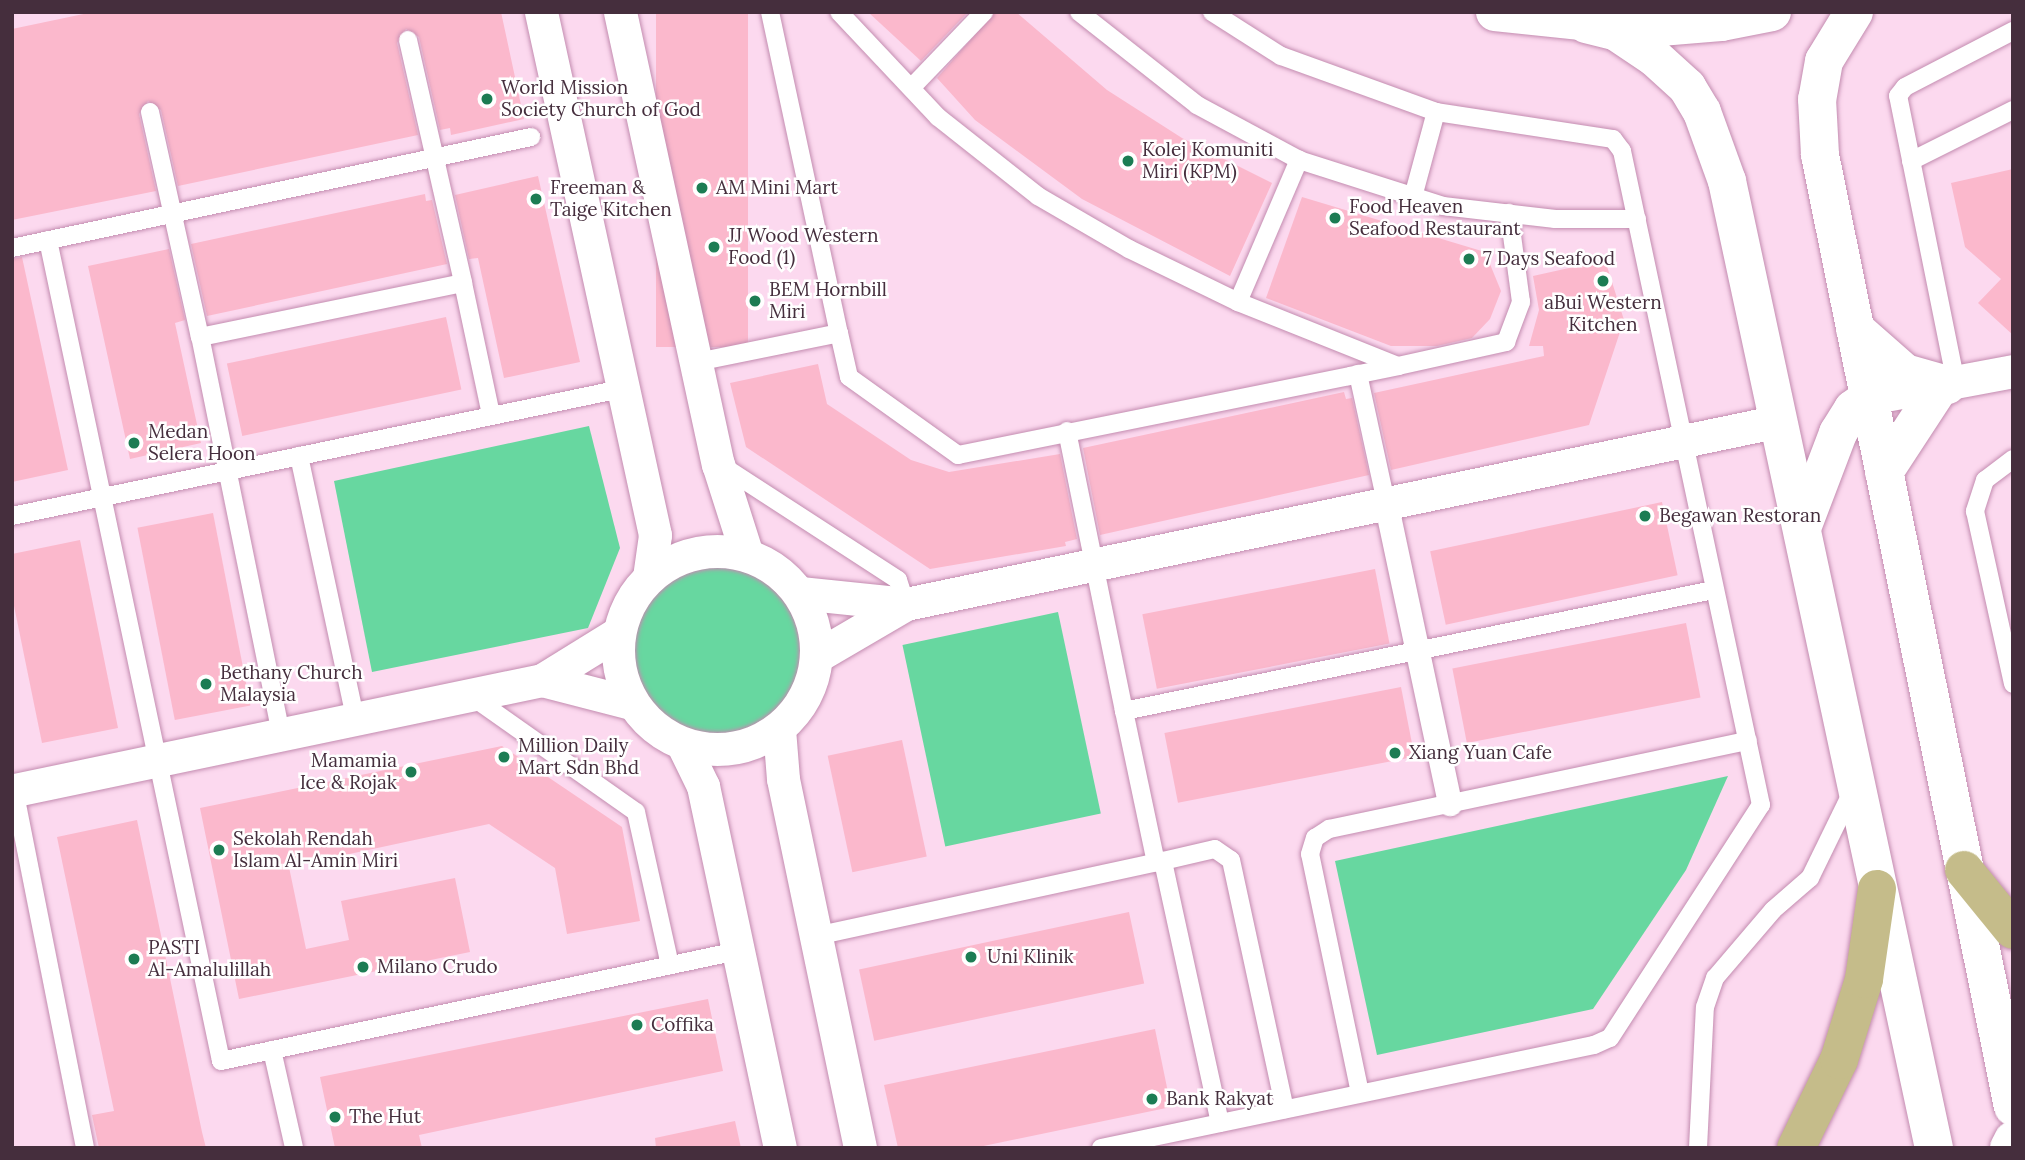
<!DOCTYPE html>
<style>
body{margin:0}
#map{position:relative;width:2025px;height:1160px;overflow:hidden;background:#fcd9ef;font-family:Lora,serif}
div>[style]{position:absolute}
.green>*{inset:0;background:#67d7a0;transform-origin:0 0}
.round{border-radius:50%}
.building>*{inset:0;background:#fbb8cc;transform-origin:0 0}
.roads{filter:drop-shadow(0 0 2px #c38cb0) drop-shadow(0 0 2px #c38cb0)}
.service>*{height:18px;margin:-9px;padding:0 9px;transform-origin:9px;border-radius:9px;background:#fff}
.pedestrian>*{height:24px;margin:-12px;padding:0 12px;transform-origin:12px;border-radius:12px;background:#fff}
.minor>*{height:33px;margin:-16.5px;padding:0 16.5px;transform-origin:16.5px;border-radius:16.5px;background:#fff}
.minor>.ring{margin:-16.5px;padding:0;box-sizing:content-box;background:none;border:33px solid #fff;border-radius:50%}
.tertiary>*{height:38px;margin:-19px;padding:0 19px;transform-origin:19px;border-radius:19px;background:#fff}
.primary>*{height:38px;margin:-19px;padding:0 19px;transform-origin:19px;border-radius:19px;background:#c5bc8a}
.dots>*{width:19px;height:19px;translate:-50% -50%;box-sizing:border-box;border:4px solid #fff;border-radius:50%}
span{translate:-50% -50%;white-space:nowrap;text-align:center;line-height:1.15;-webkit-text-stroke:5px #fff;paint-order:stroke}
.poi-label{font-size:19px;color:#452e3d}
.left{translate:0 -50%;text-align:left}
.right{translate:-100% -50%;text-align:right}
.frame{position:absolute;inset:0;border:14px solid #452e3d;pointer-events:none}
</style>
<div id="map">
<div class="green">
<i style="clip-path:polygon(589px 426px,620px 548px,588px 628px,372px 672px,334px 481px)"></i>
<i class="round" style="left:632px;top:567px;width:168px;height:168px"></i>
<i style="left:1058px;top:612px;width:206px;height:159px;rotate:78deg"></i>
<i style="clip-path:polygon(1728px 776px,1686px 870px,1593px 1009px,1377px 1055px,1335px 861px)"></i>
</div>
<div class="building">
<i style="clip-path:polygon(93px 12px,501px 12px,524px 119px,451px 135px,450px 128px,440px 130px,419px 37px,406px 29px,397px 43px,418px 135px,178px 186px,161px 110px,148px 101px,139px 114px,156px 191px,12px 220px,12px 29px)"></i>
<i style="left:656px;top:12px;width:92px;height:335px"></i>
<i style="clip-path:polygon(868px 12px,968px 12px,921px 61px)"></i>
<i style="clip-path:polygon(995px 12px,1016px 12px,1107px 90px,1182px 138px,1272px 183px,1230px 276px,1082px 199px,975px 120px,937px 78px)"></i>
<i style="clip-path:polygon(2013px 169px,2013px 335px,1978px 303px,2001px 279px,1965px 247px,1951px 183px)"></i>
<i style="clip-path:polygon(538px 176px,580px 362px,504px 378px,478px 258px,469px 259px,455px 195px)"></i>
<i style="clip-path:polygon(425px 194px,426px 201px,432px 200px,447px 264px,207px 316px,191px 244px)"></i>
<i style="clip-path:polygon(1302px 197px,1485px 252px,1501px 291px,1490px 319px,1472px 338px,1437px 346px,1391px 346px,1266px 298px)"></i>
<i style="clip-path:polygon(169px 249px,185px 320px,175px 323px,201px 443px,130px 459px,88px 266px)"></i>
<i style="clip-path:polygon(22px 257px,68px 470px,12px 482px,12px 259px)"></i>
<i style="clip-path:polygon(1605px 260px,1624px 320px,1589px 425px,1391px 470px,1374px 393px,1544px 356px,1543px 346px,1529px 346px,1539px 310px,1533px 276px)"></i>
<i style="left:446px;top:317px;width:74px;height:224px;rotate:78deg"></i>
<i style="clip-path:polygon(818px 364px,827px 404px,911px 460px,949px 472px,1060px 454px,1077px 539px,1065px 542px,1066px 546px,930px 569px,746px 447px,730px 383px)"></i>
<i style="clip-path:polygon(1344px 392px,1346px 399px,1352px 398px,1369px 475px,1100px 535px,1083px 448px)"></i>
<i style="left:1662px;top:502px;width:75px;height:237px;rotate:78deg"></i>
<i style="left:213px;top:513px;width:196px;height:77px;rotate:79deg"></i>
<i style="clip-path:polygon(80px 540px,118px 728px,42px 743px,12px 596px,12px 554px)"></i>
<i style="left:1375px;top:569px;width:76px;height:237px;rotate:79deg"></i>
<i style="left:1686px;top:623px;width:76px;height:238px;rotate:79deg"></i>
<i style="left:1401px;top:687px;width:71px;height:241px;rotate:79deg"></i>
<i style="left:902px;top:740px;width:119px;height:76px;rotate:78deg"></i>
<i style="clip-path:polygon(502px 746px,622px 827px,640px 921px,567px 934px,555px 868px,489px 824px,289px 867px,306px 949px,349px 940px,341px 901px,455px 878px,470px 952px,239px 999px,200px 808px)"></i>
<i style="clip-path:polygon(137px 820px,202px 1132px,206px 1148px,99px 1148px,92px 1115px,114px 1111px,57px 837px)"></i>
<i style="left:1129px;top:912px;width:73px;height:276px;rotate:78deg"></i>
<i style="clip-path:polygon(708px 999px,723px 1071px,419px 1135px,422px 1148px,335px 1148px,320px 1077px)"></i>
<i style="clip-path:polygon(1155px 1029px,1171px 1107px,974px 1148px,898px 1148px,884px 1085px)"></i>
<i style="clip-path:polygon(735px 1121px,741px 1148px,656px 1148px,655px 1138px)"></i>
</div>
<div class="roads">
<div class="service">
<i style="left:770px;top:12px;width:328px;rotate:77.9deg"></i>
<i style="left:1079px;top:12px;width:150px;rotate:38.2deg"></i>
<i style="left:1197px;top:105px;width:116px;rotate:28.3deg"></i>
<i style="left:1299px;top:160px;width:151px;rotate:17.7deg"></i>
<i style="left:1443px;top:206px;width:113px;rotate:6.6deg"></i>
<i style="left:1555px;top:219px;width:82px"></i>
<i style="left:408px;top:40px;width:249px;rotate:77.2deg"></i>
<i style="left:913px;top:86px;width:103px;rotate:-46.2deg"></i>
<i style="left:150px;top:112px;width:230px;rotate:77.5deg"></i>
<i style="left:1911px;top:161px;width:114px;rotate:-26.6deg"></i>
<i style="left:1413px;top:197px;width:88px;rotate:-74.9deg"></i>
<i style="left:48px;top:240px;width:839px;rotate:78.1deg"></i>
<i style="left:221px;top:1061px;width:528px;rotate:-12.03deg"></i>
<i style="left:12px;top:248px;width:531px;rotate:-12.07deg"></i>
<i style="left:1238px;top:302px;width:155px;rotate:-66.8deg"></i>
<i style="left:697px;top:362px;width:145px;rotate:-11.5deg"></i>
<i style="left:839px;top:333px;width:45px;rotate:77.2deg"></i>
<i style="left:849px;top:377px;width:134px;rotate:35.6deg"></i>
<i style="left:958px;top:455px;width:449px;rotate:-11.4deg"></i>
<i style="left:1398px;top:366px;width:172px;rotate:-158.2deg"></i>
<i style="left:1238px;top:302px;width:121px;rotate:-154.1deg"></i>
<i style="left:1129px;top:249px;width:105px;rotate:-149.8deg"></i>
<i style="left:1038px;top:196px;width:127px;rotate:-141.7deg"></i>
<i style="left:938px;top:117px;width:144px;rotate:-133.3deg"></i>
<i style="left:1398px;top:366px;width:111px;rotate:-12.5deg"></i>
<i style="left:1506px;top:342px;width:43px;rotate:-69.4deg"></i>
<i style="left:1521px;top:302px;width:90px;rotate:-97.7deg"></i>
<i style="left:1358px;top:374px;width:131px;rotate:77.7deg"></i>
<i style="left:1956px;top:383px;width:293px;rotate:-101.4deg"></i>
<i style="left:1898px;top:96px;width:11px;rotate:-52deg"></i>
<i style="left:1905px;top:87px;width:122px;rotate:-27.4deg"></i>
<i style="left:1067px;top:431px;width:286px;rotate:78.5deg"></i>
<i style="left:1124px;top:711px;width:601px;rotate:-11.61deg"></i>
<i style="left:299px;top:456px;width:268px;rotate:77.9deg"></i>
<i style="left:2013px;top:459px;width:35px;rotate:143deg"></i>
<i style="left:1985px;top:480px;width:33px;rotate:108deg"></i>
<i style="left:1975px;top:511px;width:177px;rotate:77.6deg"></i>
<i style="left:721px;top:465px;width:211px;rotate:33deg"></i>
<i style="left:898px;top:580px;width:25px;rotate:72deg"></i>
<i style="left:12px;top:516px;width:622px;rotate:-11.78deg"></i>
<i style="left:470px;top:695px;width:203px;rotate:35.2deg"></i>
<i style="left:636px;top:812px;width:157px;rotate:77.5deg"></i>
<i style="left:1124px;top:711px;width:155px;rotate:78.1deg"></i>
<i style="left:281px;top:734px;width:405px;rotate:-101.5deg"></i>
<i style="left:200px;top:337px;width:268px;rotate:-11.6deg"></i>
<i style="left:463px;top:283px;width:135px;rotate:78deg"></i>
<i style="left:13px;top:784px;width:371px;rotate:78.8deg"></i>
<i style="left:816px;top:936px;width:355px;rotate:-12.2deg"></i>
<i style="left:272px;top:1050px;width:100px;rotate:77.3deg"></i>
<i style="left:1360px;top:1093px;width:244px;rotate:-101.8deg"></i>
<i style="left:1310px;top:854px;width:17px;rotate:-73deg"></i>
<i style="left:1315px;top:838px;width:17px;rotate:-33deg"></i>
<i style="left:1329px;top:829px;width:428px;rotate:-11.9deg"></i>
<i style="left:1220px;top:1123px;width:268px;rotate:-102.3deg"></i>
<i style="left:1163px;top:861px;width:53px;rotate:-13deg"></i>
<i style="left:1215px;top:849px;width:19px;rotate:35deg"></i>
<i style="left:1231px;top:860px;width:255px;rotate:77.8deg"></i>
<i style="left:1101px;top:1148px;width:504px;rotate:-11.8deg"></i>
<i style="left:1594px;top:1045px;width:17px;rotate:-24deg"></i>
<i style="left:1610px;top:1038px;width:278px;rotate:-57.1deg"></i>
<i style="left:1761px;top:805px;width:669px;rotate:-102deg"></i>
<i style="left:1622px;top:151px;width:15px;rotate:-127deg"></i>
<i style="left:1613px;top:139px;width:179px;rotate:-171.3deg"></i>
<i style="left:1436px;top:112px;width:165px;rotate:-160.1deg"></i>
<i style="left:1281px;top:56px;width:82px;rotate:-147.5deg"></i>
<i style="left:1698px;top:1148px;width:141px;rotate:-87.2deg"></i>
<i style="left:1705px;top:1007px;width:31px;rotate:-71deg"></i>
<i style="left:1715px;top:978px;width:89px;rotate:-49.5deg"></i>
<i style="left:1773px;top:910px;width:49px;rotate:-40.9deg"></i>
<i style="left:1810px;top:878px;width:96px;rotate:-64deg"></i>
</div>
<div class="pedestrian">
<i style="left:1386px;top:502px;width:309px;rotate:78deg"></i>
</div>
<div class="minor">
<i style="left:541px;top:12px;width:535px;rotate:77.7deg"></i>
<i style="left:655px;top:535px;width:42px;rotate:98.1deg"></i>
<i style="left:620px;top:12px;width:463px;rotate:77.8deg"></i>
<i style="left:718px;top:464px;width:96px;rotate:72.3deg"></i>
<i style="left:1869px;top:398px;width:147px;rotate:-10.6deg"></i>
<i class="ring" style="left:618px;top:551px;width:165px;height:165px"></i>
<i style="left:800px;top:593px;width:107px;rotate:5.9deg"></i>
<i style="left:817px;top:656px;width:103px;rotate:-30.3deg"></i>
<i style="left:906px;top:604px;width:892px;rotate:-11.84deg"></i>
<i style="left:542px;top:680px;width:92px;rotate:14.5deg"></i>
<i style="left:779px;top:729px;width:50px;rotate:85.4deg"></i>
<i style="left:783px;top:779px;width:377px;rotate:78.2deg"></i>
<i style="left:683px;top:745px;width:46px;rotate:64deg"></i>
<i style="left:703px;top:786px;width:370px;rotate:78deg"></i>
<i style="left:15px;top:790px;width:538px;rotate:-11.79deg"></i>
<i style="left:542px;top:680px;width:89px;rotate:-31.7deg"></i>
</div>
<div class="tertiary">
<i style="left:1495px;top:12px;width:154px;rotate:6deg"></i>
<i style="left:1648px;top:28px;width:73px;rotate:-4.7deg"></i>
<i style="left:1721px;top:22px;width:52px;rotate:-11.1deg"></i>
<i style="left:1854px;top:12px;width:57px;rotate:121.5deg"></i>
<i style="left:1824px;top:61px;width:39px;rotate:100deg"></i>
<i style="left:1817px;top:99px;width:56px;rotate:86.9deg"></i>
<i style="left:1820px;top:155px;width:971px;rotate:78.54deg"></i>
<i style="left:1586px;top:24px;width:30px;rotate:14deg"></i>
<i style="left:1615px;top:31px;width:47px;rotate:33.7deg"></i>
<i style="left:1654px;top:57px;width:45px;rotate:42.3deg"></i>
<i style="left:1687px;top:87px;width:29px;rotate:59deg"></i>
<i style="left:1702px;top:112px;width:73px;rotate:70.1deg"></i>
<i style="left:1727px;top:181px;width:989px;rotate:77.92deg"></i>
<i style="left:1855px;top:329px;width:67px;rotate:41.3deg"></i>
<i style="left:1905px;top:373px;width:44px;rotate:15.9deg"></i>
<i style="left:1884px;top:472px;width:104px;rotate:-56.8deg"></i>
<i style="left:1802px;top:528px;width:102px;rotate:-69.2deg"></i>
<i style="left:1838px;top:433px;width:28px;rotate:-58deg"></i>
<i style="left:1853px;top:409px;width:19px;rotate:-35deg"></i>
<i style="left:2009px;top:1148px;width:9px;rotate:-63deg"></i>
</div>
<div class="primary">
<i style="left:1964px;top:870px;width:77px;rotate:50.8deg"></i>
<i style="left:1796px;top:1148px;width:98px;rotate:-64deg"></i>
<i style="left:1839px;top:1060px;width:85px;rotate:-72.8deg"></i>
<i style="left:1864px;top:979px;width:91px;rotate:-81.8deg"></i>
</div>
</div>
<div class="dots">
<i style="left:487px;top:99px;background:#1c7c53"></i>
<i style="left:1128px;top:161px;background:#1c7c53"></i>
<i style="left:702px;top:188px;background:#1c7c53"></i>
<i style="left:536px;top:199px;background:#1c7c53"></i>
<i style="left:1335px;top:218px;background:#1c7c53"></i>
<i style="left:714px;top:247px;background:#1c7c53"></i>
<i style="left:1469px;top:259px;background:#1c7c53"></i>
<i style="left:1603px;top:281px;background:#1c7c53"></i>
<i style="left:755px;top:301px;background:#1c7c53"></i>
<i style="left:134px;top:443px;background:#1c7c53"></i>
<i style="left:1645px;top:516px;background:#1c7c53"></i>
<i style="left:206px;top:684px;background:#1c7c53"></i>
<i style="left:1395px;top:753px;background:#1c7c53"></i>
<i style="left:504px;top:757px;background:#1c7c53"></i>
<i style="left:411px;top:772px;background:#1c7c53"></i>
<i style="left:219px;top:850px;background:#1c7c53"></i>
<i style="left:971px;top:957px;background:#1c7c53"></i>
<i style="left:134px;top:959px;background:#1c7c53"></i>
<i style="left:363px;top:967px;background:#1c7c53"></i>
<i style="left:637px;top:1025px;background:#1c7c53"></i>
<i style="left:1152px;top:1099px;background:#1c7c53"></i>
<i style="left:335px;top:1117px;background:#1c7c53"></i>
</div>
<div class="poi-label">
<span class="left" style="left:501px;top:99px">World Mission<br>Society Church of God</span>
<span class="left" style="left:1142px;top:161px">Kolej Komuniti<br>Miri (KPM)</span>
<span class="left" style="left:550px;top:199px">Freeman &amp;<br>Taige Kitchen</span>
<span class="left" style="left:716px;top:188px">AM Mini Mart</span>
<span class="left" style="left:1349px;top:218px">Food Heaven<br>Seafood Restaurant</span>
<span class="left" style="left:728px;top:247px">JJ Wood Western<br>Food (1)</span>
<span class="left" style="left:1483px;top:259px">7 Days Seafood</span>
<span class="left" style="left:769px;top:301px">BEM Hornbill<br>Miri</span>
<span style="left:1603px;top:314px">aBui Western<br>Kitchen</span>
<span class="left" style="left:148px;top:443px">Medan<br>Selera Hoon</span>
<span class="left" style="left:1659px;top:516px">Begawan Restoran</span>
<span class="left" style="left:220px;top:684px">Bethany Church<br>Malaysia</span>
<span class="left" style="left:518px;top:757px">Million Daily<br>Mart Sdn Bhd</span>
<span class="left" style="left:1409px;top:753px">Xiang Yuan Cafe</span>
<span class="right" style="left:397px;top:772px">Mamamia<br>Ice &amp; Rojak</span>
<span class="left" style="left:233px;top:850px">Sekolah Rendah<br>Islam Al-Amin Miri</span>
<span class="left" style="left:148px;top:959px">PASTI<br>Al-Amalulillah</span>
<span class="left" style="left:987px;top:957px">Uni Klinik</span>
<span class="left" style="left:377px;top:967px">Milano Crudo</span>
<span class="left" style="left:651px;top:1025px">Coffika</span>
<span class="left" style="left:1166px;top:1099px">Bank Rakyat</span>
<span class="left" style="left:349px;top:1117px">The Hut</span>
</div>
<div class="frame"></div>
</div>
